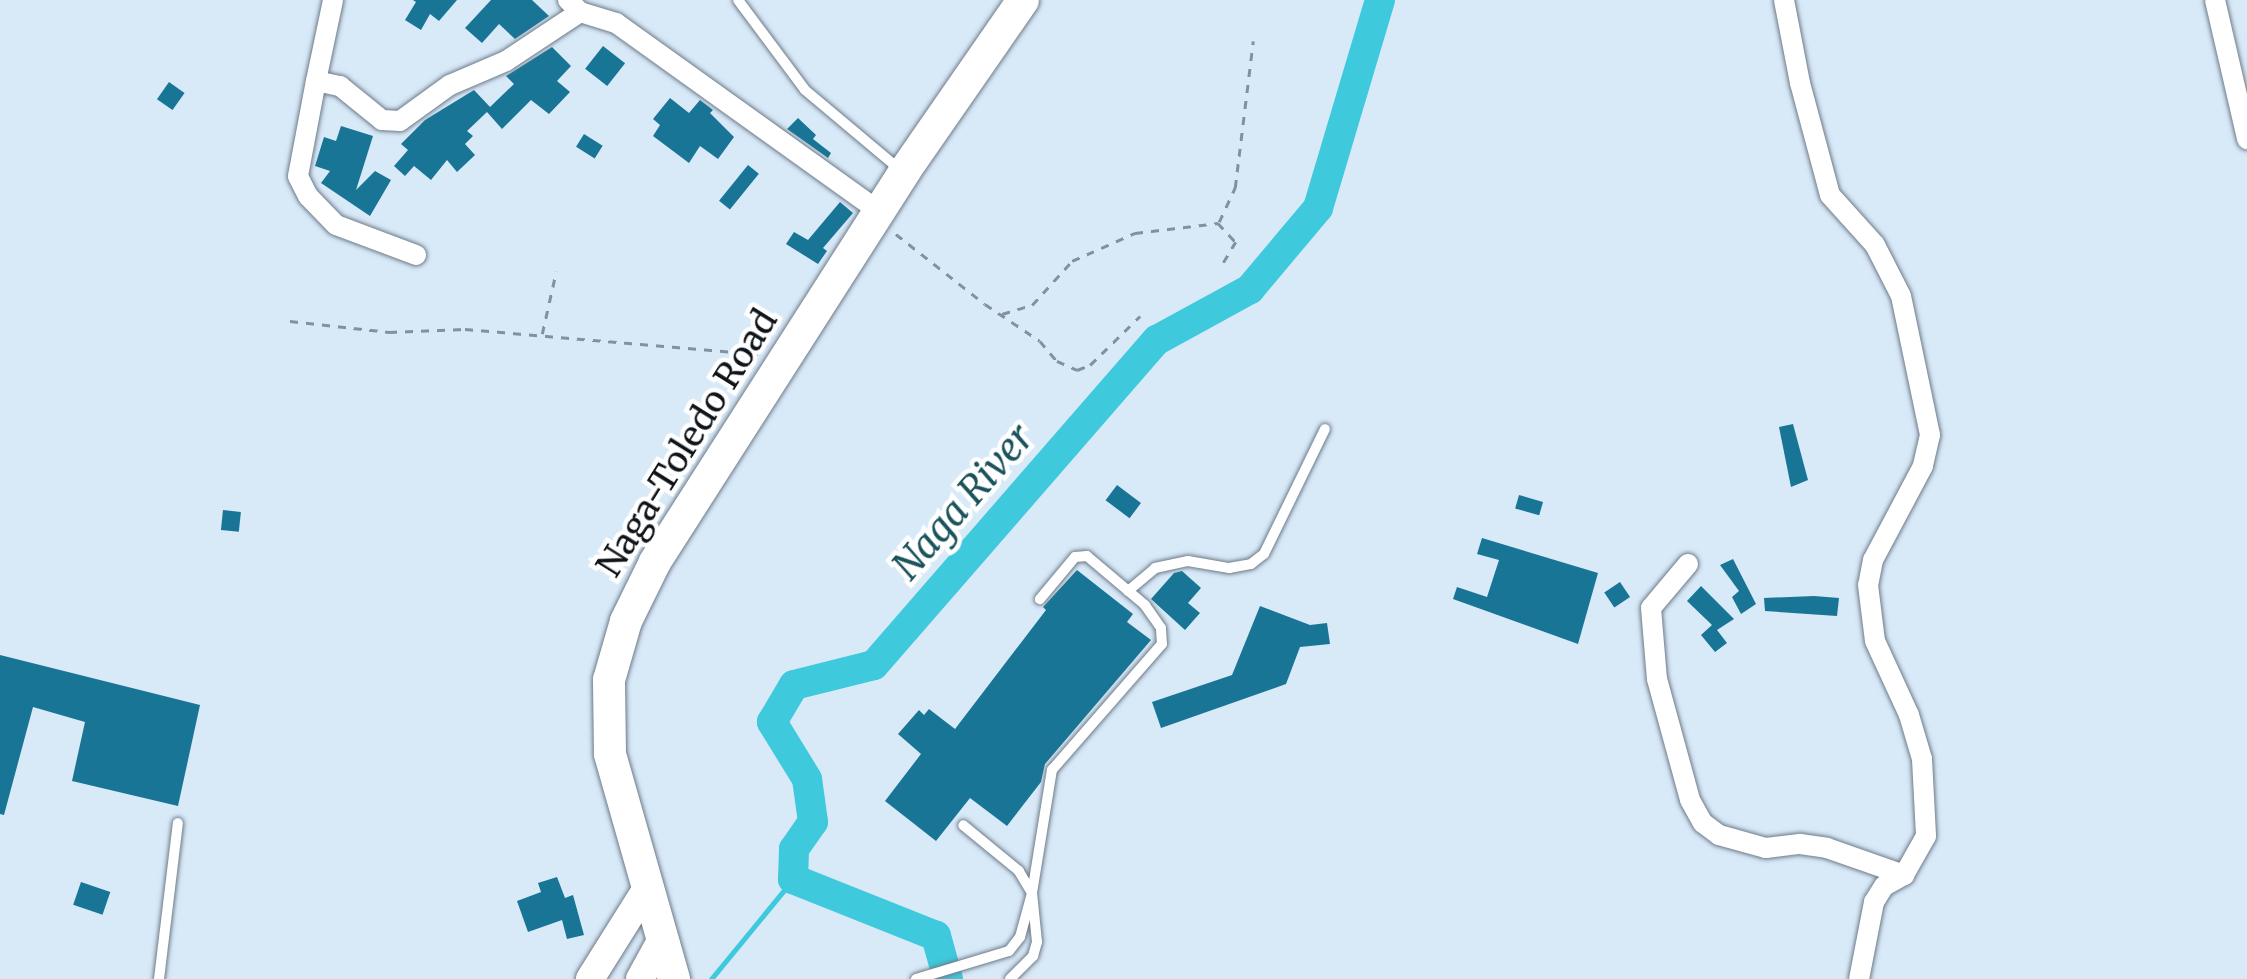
<!DOCTYPE html>
<style>
body{margin:0}
#map{position:relative;width:2247px;height:979px;overflow:hidden;background:#d8e9f8;font-family:Merriweather,serif}
div>[style]{position:absolute}
.stream>*{height:5px;margin:-2.5px;padding:0 2.5px;transform-origin:2.5px;border-radius:2.5px;background:#3ec9dc}
.river>*{height:30px;margin:-15px;padding:0 15px;transform-origin:15px;border-radius:15px;background:#3ec9dc}
.building>*{inset:0;background:#197595;transform-origin:0 0}
.path>*{height:2.5px;margin-top:-1.25px;transform-origin:0;background:repeating-linear-gradient(90deg,#84919c 0 8px,transparent 0 16px)}
.roads{filter:drop-shadow(0 0 2px #6d7b89) drop-shadow(0 0 2px #6d7b89)}
.service>*{height:10px;margin:-5px;padding:0 5px;transform-origin:5px;border-radius:5px;background:#fff}
.minor>*{height:20px;margin:-10px;padding:0 10px;transform-origin:10px;border-radius:10px;background:#fff}
.secondary>*{height:28px;margin:-14px;padding:0 14px;transform-origin:14px;border-radius:14px;background:#fff}
.trunk>*{height:32px;margin:-16px;padding:0 16px;transform-origin:16px;border-radius:16px;background:#fff}
span{translate:-50% -50%;white-space:nowrap;text-align:center;line-height:1.15;-webkit-text-stroke:9px #fff;paint-order:stroke}
.street-label{font-size:35px;color:#0e1419}
.water-label{font-size:38px;color:#1b535c;font-style:italic}
</style>
<div id="map">
<div class="stream">
<i style="left:711px;top:979px;width:129px;rotate:-50.6deg"></i>
</div>
<div class="river">
<i style="left:948px;top:979px;width:45px;rotate:-105.6deg"></i>
<i style="left:936px;top:936px;width:154px;rotate:-158.3deg"></i>
<i style="left:793px;top:879px;width:30px;rotate:-88deg"></i>
<i style="left:794px;top:849px;width:33px;rotate:-55deg"></i>
<i style="left:813px;top:822px;width:43px;rotate:-97.9deg"></i>
<i style="left:807px;top:779px;width:67px;rotate:-121.6deg"></i>
<i style="left:772px;top:722px;width:43px;rotate:-59.3deg"></i>
<i style="left:794px;top:685px;width:82px;rotate:-14deg"></i>
<i style="left:874px;top:665px;width:431px;rotate:-49deg"></i>
<i style="left:1157px;top:340px;width:106px;rotate:-28.7deg"></i>
<i style="left:1250px;top:289px;width:106px;rotate:-50deg"></i>
<i style="left:1318px;top:208px;width:217px;rotate:-73.4deg"></i>
</div>
<div class="building">
<i style="clip-path:polygon(413px 0,457px 0,439px 21px,430px 14px,421px 30px,405px 20px,416px 2px)"></i>
<i style="clip-path:polygon(491px 0,532px 0,549px 16px,515px 39px,499px 24px,482px 43px,465px 28px)"></i>
<i style="left:603px;top:46px;width:28px;height:29px;rotate:38deg"></i>
<i style="clip-path:polygon(552px 47px,571px 66px,557px 81px,570px 92px,549px 114px,531px 100px,502px 129px,487px 112px,467px 131px,473px 136px,465px 144px,475px 155px,457px 172px,447px 160px,431px 180px,414px 166px,405px 176px,394px 166px,408px 150px,401px 144px,425px 120px,474px 90px,490px 107px,514px 84px,506px 76px)"></i>
<i style="left:169px;top:82px;width:19px;height:21px;rotate:35deg"></i>
<i style="clip-path:polygon(670px 98px,689px 113px,700px 100px,713px 110px,710px 113px,734px 137px,718px 159px,700px 146px,689px 163px,653px 136px,660px 125px,653px 119px)"></i>
<i style="clip-path:polygon(798px 118px,816px 135px,813px 139px,831px 153px,828px 158px,787px 129px)"></i>
<i style="clip-path:polygon(341px 126px,373px 136px,356px 190px,375px 171px,391px 180px,370px 216px,321px 183px,330px 171px,315px 166px,324px 137px,336px 141px)"></i>
<i style="left:584px;top:134px;width:22px;height:15px;rotate:32deg"></i>
<i style="left:748px;top:165px;width:14px;height:46px;rotate:39deg"></i>
<i style="clip-path:polygon(840px 202px,853px 213px,823px 248px,827px 251px,818px 264px,786px 244px,794px 232px,808px 240px)"></i>
<i style="clip-path:polygon(1793px 424px,1808px 480px,1791px 487px,1779px 427px)"></i>
<i style="left:1117px;top:485px;width:30px;height:19px;rotate:37deg"></i>
<i style="left:1519px;top:495px;width:25px;height:14px;rotate:16deg"></i>
<i style="left:223px;top:510px;width:18px;height:20px;rotate:6deg"></i>
<i style="clip-path:polygon(1482px 538px,1598px 573px,1578px 644px,1453px 599px,1457px 587px,1487px 597px,1499px 560px,1477px 554px)"></i>
<i style="clip-path:polygon(1733px 559px,1756px 604px,1741px 614px,1732px 597px,1739px 591px,1720px 565px)"></i>
<i style="clip-path:polygon(1077px 570px,1133px 614px,1127px 622px,1151px 640px,1045px 764px,1041px 782px,1007px 826px,970px 798px,936px 841px,885px 801px,921px 754px,898px 734px,919px 710px,924px 715px,929px 709px,955px 729px,1046px 610px,1043px 607px)"></i>
<i style="clip-path:polygon(1182px 571px,1201px 588px,1188px 603px,1200px 613px,1185px 630px,1151px 599px,1174px 573px)"></i>
<i style="left:1620px;top:582px;width:18px;height:19px;rotate:56deg"></i>
<i style="clip-path:polygon(1701px 586px,1734px 619px,1717px 630px,1727px 643px,1715px 652px,1701px 635px,1712px 625px,1687px 601px)"></i>
<i style="clip-path:polygon(1814px 596px,1839px 598px,1837px 616px,1765px 611px,1764px 598px)"></i>
<i style="clip-path:polygon(1260px 606px,1310px 625px,1327px 623px,1330px 644px,1300px 647px,1286px 684px,1161px 728px,1152px 702px,1232px 675px)"></i>
<i style="clip-path:polygon(0 655px,200px 705px,178px 806px,72px 781px,85px 722px,33px 707px,4px 815px,0 814px)"></i>
<i style="clip-path:polygon(557px 877px,565px 898px,573px 895px,584px 935px,567px 939px,562px 920px,528px 932px,517px 901px,541px 892px,538px 883px)"></i>
<i style="left:81px;top:882px;width:31px;height:24px;rotate:19deg"></i>
</div>
<div class="path">
<i style="left:1219px;top:222px;width:38px;rotate:-65deg"></i>
<i style="left:1235px;top:188px;width:148px;rotate:-83deg"></i>
<i style="left:896px;top:234px;width:113px;rotate:38.2deg"></i>
<i style="left:985px;top:304px;width:66px;rotate:33.9deg"></i>
<i style="left:1040px;top:341px;width:26px;rotate:50deg"></i>
<i style="left:1057px;top:361px;width:22px;rotate:24deg"></i>
<i style="left:1077px;top:370px;width:14px;rotate:-21deg"></i>
<i style="left:1090px;top:365px;width:70px;rotate:-44.4deg"></i>
<i style="left:1002px;top:314px;width:31px;rotate:-17deg"></i>
<i style="left:1032px;top:305px;width:59px;rotate:-47.7deg"></i>
<i style="left:1072px;top:261px;width:69px;rotate:-24deg"></i>
<i style="left:1135px;top:233px;width:84px;rotate:-6.9deg"></i>
<i style="left:1218px;top:223px;width:26px;rotate:47deg"></i>
<i style="left:1236px;top:242px;width:26px;rotate:121deg"></i>
<i style="left:290px;top:321px;width:100px;rotate:6.3deg"></i>
<i style="left:389px;top:332px;width:76px;rotate:-2.3deg"></i>
<i style="left:465px;top:329px;width:294px;rotate:4.9deg"></i>
<i style="left:542px;top:334px;width:64px;rotate:-77.3deg"></i>
</div>
<div class="roads">
<div class="service">
<i style="left:738px;top:0;width:112px;rotate:53.3deg"></i>
<i style="left:805px;top:90px;width:121px;rotate:40deg"></i>
<i style="left:1128px;top:591px;width:35px;rotate:-40deg"></i>
<i style="left:1155px;top:568px;width:34px;rotate:-12deg"></i>
<i style="left:1188px;top:561px;width:42px;rotate:9.7deg"></i>
<i style="left:1229px;top:568px;width:22px;rotate:-10deg"></i>
<i style="left:1251px;top:564px;width:16px;rotate:-38deg"></i>
<i style="left:1264px;top:554px;width:139px;rotate:-64deg"></i>
<i style="left:159px;top:979px;width:157px;rotate:-83.1deg"></i>
<i style="left:916px;top:979px;width:97px;rotate:-16.8deg"></i>
<i style="left:1009px;top:951px;width:18px;rotate:-52deg"></i>
<i style="left:1020px;top:937px;width:46px;rotate:-74.7deg"></i>
<i style="left:1032px;top:893px;width:26px;rotate:-121deg"></i>
<i style="left:1019px;top:871px;width:72px;rotate:-140.6deg"></i>
<i style="left:1010px;top:979px;width:33px;rotate:-45deg"></i>
<i style="left:1033px;top:956px;width:15px;rotate:-74deg"></i>
<i style="left:1037px;top:942px;width:49px;rotate:-95.8deg"></i>
<i style="left:1032px;top:893px;width:125px;rotate:-80.8deg"></i>
<i style="left:1052px;top:770px;width:167px;rotate:-48.9deg"></i>
<i style="left:1162px;top:644px;width:16px;rotate:-94deg"></i>
<i style="left:1161px;top:628px;width:28px;rotate:-125deg"></i>
<i style="left:1145px;top:605px;width:76px;rotate:-139.8deg"></i>
<i style="left:1087px;top:556px;width:12px;rotate:175deg"></i>
<i style="left:1075px;top:557px;width:55px;rotate:129.8deg"></i>
</div>
<div class="minor">
<i style="left:568px;top:0;width:17px;rotate:45deg"></i>
<i style="left:580px;top:12px;width:38px;rotate:17deg"></i>
<i style="left:616px;top:23px;width:323px;rotate:35.6deg"></i>
<i style="left:1784px;top:0;width:85px;rotate:79.1deg"></i>
<i style="left:1800px;top:83px;width:116px;rotate:75deg"></i>
<i style="left:1830px;top:195px;width:67px;rotate:48deg"></i>
<i style="left:1875px;top:245px;width:57px;rotate:63deg"></i>
<i style="left:1901px;top:296px;width:142px;rotate:78.2deg"></i>
<i style="left:1930px;top:435px;width:32px;rotate:103deg"></i>
<i style="left:1923px;top:466px;width:106px;rotate:118deg"></i>
<i style="left:1873px;top:560px;width:25px;rotate:101deg"></i>
<i style="left:1868px;top:585px;width:56px;rotate:82.9deg"></i>
<i style="left:1875px;top:641px;width:81px;rotate:65.3deg"></i>
<i style="left:1909px;top:715px;width:46px;rotate:73.5deg"></i>
<i style="left:1922px;top:759px;width:77px;rotate:87deg"></i>
<i style="left:1926px;top:836px;width:45px;rotate:119.4deg"></i>
<i style="left:1904px;top:875px;width:23px;rotate:151deg"></i>
<i style="left:1884px;top:886px;width:19px;rotate:122deg"></i>
<i style="left:1874px;top:902px;width:78px;rotate:101deg"></i>
<i style="left:2215px;top:0;width:143px;rotate:77deg"></i>
<i style="left:316px;top:81px;width:83px;rotate:-78.1deg"></i>
<i style="left:416px;top:255px;width:85px;rotate:-159.4deg"></i>
<i style="left:336px;top:225px;width:40px;rotate:-134deg"></i>
<i style="left:308px;top:196px;width:22px;rotate:-117deg"></i>
<i style="left:298px;top:176px;width:97px;rotate:-79.3deg"></i>
<i style="left:316px;top:81px;width:25px;rotate:12deg"></i>
<i style="left:340px;top:86px;width:54px;rotate:39deg"></i>
<i style="left:382px;top:120px;width:18px;rotate:3deg"></i>
<i style="left:400px;top:121px;width:62px;rotate:-35.8deg"></i>
<i style="left:450px;top:85px;width:61px;rotate:-23.2deg"></i>
<i style="left:506px;top:61px;width:89px;rotate:-33.5deg"></i>
<i style="left:1688px;top:564px;width:57px;rotate:130.1deg"></i>
<i style="left:1651px;top:608px;width:71px;rotate:85.2deg"></i>
<i style="left:1657px;top:679px;width:125px;rotate:74.7deg"></i>
<i style="left:1690px;top:800px;width:26px;rotate:61deg"></i>
<i style="left:1703px;top:823px;width:20px;rotate:37deg"></i>
<i style="left:1719px;top:835px;width:49px;rotate:15.5deg"></i>
<i style="left:1766px;top:848px;width:34px;rotate:-7deg"></i>
<i style="left:1800px;top:844px;width:27px;rotate:8deg"></i>
<i style="left:1827px;top:848px;width:82px;rotate:19.3deg"></i>
</div>
<div class="secondary">
<i style="left:590px;top:979px;width:107px;rotate:-57.9deg"></i>
<i style="left:640px;top:979px;width:46px;rotate:-61.2deg"></i>
</div>
<div class="trunk">
<i style="left:674px;top:979px;width:234px;rotate:-105.9deg"></i>
<i style="left:610px;top:754px;width:74px;rotate:-90.8deg"></i>
<i style="left:609px;top:680px;width:61px;rotate:-73.9deg"></i>
<i style="left:626px;top:621px;width:66px;rotate:-63.8deg"></i>
<i style="left:655px;top:562px;width:463px;rotate:-57.4deg"></i>
<i style="left:904px;top:172px;width:209px;rotate:-55.3deg"></i>
</div>
</div>
<div class="street-label">
<span style="left:687px;top:443px;rotate:-58deg">Naga-Toledo Road</span>
</div>
<div class="water-label">
<span style="left:963px;top:502px;rotate:-49deg">Naga River</span>
</div>
</div>
